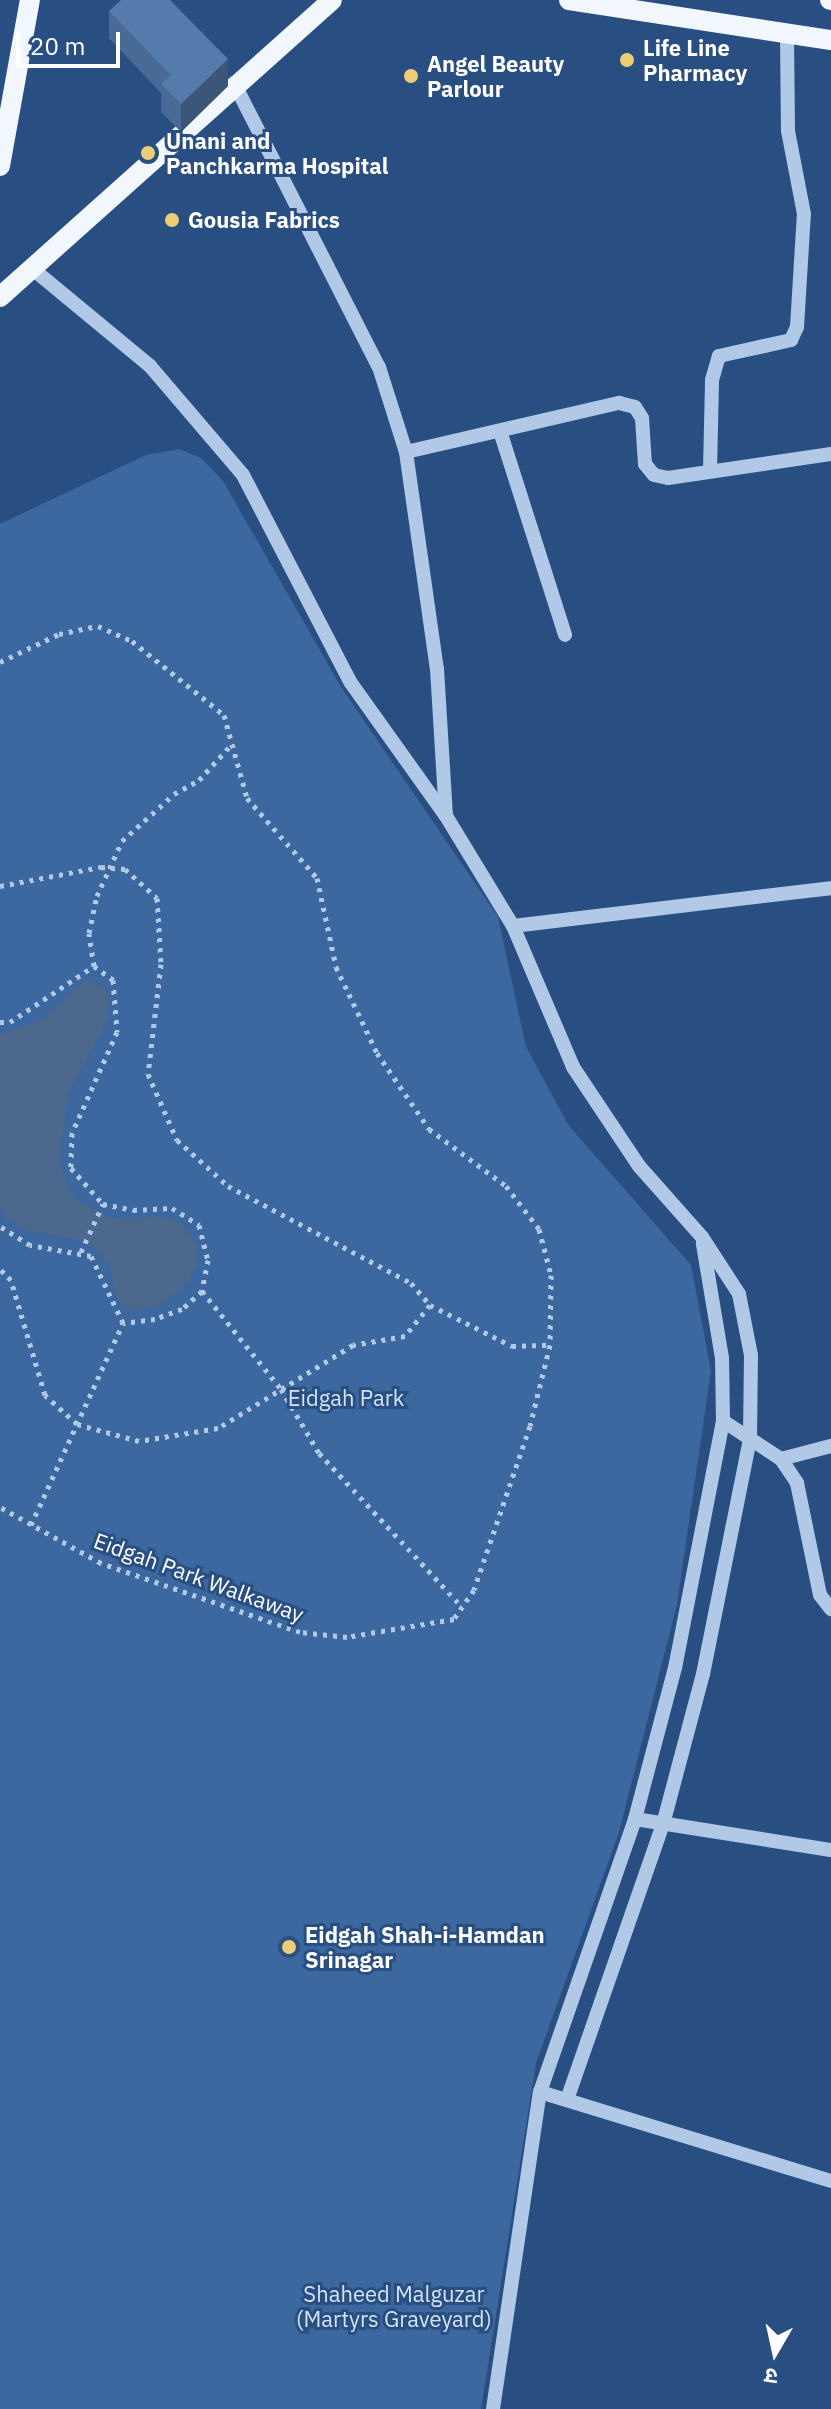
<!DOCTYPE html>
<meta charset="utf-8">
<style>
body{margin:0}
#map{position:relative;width:831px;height:2409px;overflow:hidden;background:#294f82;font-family:"IBM Plex Sans","Noto Sans Devanagari",sans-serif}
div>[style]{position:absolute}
.green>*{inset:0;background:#3d689f}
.water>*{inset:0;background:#4d688d}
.path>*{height:5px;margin-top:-2.5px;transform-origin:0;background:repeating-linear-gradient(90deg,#b1c9e6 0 4px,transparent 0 10px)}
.minor>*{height:14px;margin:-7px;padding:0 7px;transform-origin:7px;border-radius:7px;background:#b1c9e6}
.major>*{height:20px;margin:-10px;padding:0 10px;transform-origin:10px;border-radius:10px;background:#f2f6fd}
.wall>*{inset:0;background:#496a94}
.shaded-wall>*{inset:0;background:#3c5678}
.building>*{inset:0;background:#557bac}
.dots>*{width:22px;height:22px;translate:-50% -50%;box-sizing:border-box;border:4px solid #294f82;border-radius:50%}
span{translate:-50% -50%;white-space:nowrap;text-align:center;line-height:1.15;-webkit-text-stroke:6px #294f82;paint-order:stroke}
.poi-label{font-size:22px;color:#fff;font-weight:700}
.left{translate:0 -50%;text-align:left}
.park-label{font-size:22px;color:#d4e3f5}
.street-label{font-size:22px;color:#fff}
.north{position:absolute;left:735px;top:2313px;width:80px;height:80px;-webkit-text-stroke:6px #294f82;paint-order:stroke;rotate:189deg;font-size:22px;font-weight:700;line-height:32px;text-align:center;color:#fff}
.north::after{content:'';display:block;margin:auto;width:28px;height:36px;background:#fff;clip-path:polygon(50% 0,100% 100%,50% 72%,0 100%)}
.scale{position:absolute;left:16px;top:32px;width:104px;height:36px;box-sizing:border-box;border:4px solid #fff;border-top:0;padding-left:10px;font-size:24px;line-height:28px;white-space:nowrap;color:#fff;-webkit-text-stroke:6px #294f82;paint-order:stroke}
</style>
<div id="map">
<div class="green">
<i style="clip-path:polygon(179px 449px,201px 458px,223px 481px,341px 687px,498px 917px,526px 1047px,569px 1126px,691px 1265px,711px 1371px,677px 1604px,619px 1832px,536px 2063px,481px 2409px,0 2409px,0 524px,146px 455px)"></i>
</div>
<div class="water">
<i style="clip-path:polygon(85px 980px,99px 984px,109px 997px,108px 1018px,68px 1094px,59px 1164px,73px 1198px,112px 1219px,161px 1216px,181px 1223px,198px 1246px,198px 1264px,183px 1287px,159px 1305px,139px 1311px,124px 1309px,115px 1294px,110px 1266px,87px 1241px,26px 1230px,6px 1218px,0 1204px,0 1034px,43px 1019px)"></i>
</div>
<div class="path">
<i style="left:0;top:662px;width:65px;rotate:-25.4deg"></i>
<i style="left:59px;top:634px;width:40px;rotate:-12deg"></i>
<i style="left:98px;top:626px;width:37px;rotate:24deg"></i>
<i style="left:132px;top:641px;width:118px;rotate:38.8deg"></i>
<i style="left:224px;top:715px;width:86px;rotate:74.5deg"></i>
<i style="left:247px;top:798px;width:106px;rotate:48.8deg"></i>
<i style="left:317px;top:878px;width:91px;rotate:77.9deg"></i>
<i style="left:336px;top:967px;width:95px;rotate:64.5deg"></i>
<i style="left:377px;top:1053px;width:92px;rotate:55.6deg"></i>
<i style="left:429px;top:1129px;width:96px;rotate:36.5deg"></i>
<i style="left:506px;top:1186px;width:54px;rotate:52.5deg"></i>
<i style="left:539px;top:1229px;width:48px;rotate:75.4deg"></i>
<i style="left:551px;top:1275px;width:70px;rotate:90.8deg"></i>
<i style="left:550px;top:1345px;width:83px;rotate:103.9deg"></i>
<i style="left:530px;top:1426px;width:173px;rotate:108.9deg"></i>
<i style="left:474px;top:1590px;width:35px;rotate:125deg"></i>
<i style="left:454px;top:1619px;width:109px;rotate:170.5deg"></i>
<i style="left:347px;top:1637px;width:47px;rotate:-173.9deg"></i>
<i style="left:300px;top:1632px;width:211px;rotate:-160.9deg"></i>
<i style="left:101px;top:1563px;width:115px;rotate:-151deg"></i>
<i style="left:0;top:886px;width:103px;rotate:-10.7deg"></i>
<i style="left:101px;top:867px;width:24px;rotate:5deg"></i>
<i style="left:125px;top:869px;width:43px;rotate:42.2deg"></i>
<i style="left:157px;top:898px;width:66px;rotate:86.5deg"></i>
<i style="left:161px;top:964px;width:111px;rotate:96.7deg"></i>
<i style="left:148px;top:1074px;width:72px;rotate:66.3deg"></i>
<i style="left:177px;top:1140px;width:69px;rotate:42deg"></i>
<i style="left:228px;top:1186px;width:207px;rotate:27.9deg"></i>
<i style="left:411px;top:1283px;width:29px;rotate:49deg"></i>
<i style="left:430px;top:1305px;width:40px;rotate:129deg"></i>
<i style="left:405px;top:1336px;width:53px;rotate:170.2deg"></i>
<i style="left:353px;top:1345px;width:158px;rotate:148.4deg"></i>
<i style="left:218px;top:1428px;width:80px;rotate:170.7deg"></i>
<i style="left:139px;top:1441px;width:64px;rotate:-164.7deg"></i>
<i style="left:77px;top:1424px;width:43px;rotate:-137.8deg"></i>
<i style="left:45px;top:1395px;width:120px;rotate:-106.5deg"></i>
<i style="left:11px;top:1280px;width:16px;rotate:-135deg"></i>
<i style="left:94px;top:966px;width:33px;rotate:-99deg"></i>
<i style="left:89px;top:933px;width:38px;rotate:-78deg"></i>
<i style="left:97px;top:896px;width:60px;rotate:-65.6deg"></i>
<i style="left:122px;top:841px;width:70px;rotate:-42.1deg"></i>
<i style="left:174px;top:794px;width:29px;rotate:-29deg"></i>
<i style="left:199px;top:780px;width:49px;rotate:-47.5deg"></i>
<i style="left:0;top:1022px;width:10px"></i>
<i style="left:10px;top:1022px;width:101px;rotate:-33.7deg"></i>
<i style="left:94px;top:966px;width:24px;rotate:36deg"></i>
<i style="left:113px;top:980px;width:52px;rotate:85.6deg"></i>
<i style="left:117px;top:1032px;width:111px;rotate:114deg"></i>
<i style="left:72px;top:1133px;width:35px;rotate:92deg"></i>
<i style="left:71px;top:1168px;width:48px;rotate:48.4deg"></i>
<i style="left:103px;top:1204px;width:31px;rotate:11deg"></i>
<i style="left:133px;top:1210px;width:39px;rotate:-3deg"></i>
<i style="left:172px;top:1208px;width:32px;rotate:32deg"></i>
<i style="left:199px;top:1225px;width:36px;rotate:76deg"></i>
<i style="left:208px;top:1260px;width:32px;rotate:101deg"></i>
<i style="left:202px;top:1291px;width:27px;rotate:138deg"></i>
<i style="left:182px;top:1309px;width:29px;rotate:160deg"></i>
<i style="left:155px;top:1319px;width:32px;rotate:173deg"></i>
<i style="left:123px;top:1323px;width:74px;rotate:-115.5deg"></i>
<i style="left:91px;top:1256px;width:62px;rotate:-169.8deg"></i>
<i style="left:30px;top:1245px;width:36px;rotate:-148deg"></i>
<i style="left:81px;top:1252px;width:53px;rotate:-65.4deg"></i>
<i style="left:202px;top:1291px;width:126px;rotate:51.1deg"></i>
<i style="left:281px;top:1389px;width:74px;rotate:59.3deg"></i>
<i style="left:319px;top:1453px;width:210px;rotate:47.1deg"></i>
<i style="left:430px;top:1305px;width:92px;rotate:26.6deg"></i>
<i style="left:512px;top:1346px;width:38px;rotate:-2deg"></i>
<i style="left:31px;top:1525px;width:222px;rotate:-65.5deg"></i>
</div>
<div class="minor">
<i style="left:234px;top:83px;width:319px;rotate:63deg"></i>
<i style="left:379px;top:367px;width:89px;rotate:72.4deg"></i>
<i style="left:406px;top:452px;width:219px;rotate:81.9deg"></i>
<i style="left:437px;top:669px;width:147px;rotate:86.5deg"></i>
<i style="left:34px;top:270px;width:151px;rotate:39.6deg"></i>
<i style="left:150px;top:366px;width:143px;rotate:49.5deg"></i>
<i style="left:243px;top:475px;width:234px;rotate:62.6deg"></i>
<i style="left:351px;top:683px;width:163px;rotate:54.5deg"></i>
<i style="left:446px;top:816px;width:129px;rotate:58.7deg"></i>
<i style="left:513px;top:926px;width:153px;rotate:66.9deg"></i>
<i style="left:573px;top:1067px;width:119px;rotate:56.3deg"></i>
<i style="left:639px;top:1166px;width:95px;rotate:48.4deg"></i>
<i style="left:702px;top:1237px;width:68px;rotate:57deg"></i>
<i style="left:739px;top:1294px;width:62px;rotate:78.9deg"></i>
<i style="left:751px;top:1355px;width:84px;rotate:90.7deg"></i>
<i style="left:750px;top:1439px;width:240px;rotate:101.3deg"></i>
<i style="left:703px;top:1674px;width:155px;rotate:104.9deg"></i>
<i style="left:663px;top:1824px;width:292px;rotate:109.2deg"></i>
<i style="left:500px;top:431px;width:214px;rotate:72.3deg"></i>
<i style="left:406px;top:452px;width:219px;rotate:-13deg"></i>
<i style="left:619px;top:403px;width:16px;rotate:14deg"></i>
<i style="left:635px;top:407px;width:13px;rotate:58deg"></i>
<i style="left:642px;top:418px;width:46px;rotate:86.3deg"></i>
<i style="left:645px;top:464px;width:14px;rotate:51deg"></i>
<i style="left:654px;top:475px;width:14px;rotate:12deg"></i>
<i style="left:668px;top:478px;width:165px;rotate:-8.4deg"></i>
<i style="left:710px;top:471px;width:91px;rotate:-88.7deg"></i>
<i style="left:712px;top:380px;width:25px;rotate:-74deg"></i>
<i style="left:719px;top:356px;width:74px;rotate:-12.5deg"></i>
<i style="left:791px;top:340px;width:14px;rotate:-65deg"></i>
<i style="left:797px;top:327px;width:113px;rotate:-86.5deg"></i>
<i style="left:804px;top:214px;width:85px;rotate:-100.9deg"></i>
<i style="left:788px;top:131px;width:98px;rotate:-90.6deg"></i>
<i style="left:513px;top:926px;width:320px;rotate:-6.8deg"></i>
<i style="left:723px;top:1421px;width:69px;rotate:33.2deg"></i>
<i style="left:781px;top:1459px;width:29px;rotate:56deg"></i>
<i style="left:797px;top:1483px;width:114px;rotate:78.4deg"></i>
<i style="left:820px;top:1595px;width:18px;rotate:52deg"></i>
<i style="left:781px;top:1459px;width:52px;rotate:-14.6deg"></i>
<i style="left:635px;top:1819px;width:198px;rotate:9deg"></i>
<i style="left:540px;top:2092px;width:304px;rotate:17deg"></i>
<i style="left:493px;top:2409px;width:320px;rotate:-81.6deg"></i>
<i style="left:540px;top:2092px;width:289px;rotate:-70.8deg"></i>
<i style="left:635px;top:1819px;width:156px;rotate:-75.2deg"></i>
<i style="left:675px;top:1668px;width:252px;rotate:-79deg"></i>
<i style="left:723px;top:1421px;width:63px;rotate:-90.9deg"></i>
<i style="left:722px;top:1358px;width:116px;rotate:-99.5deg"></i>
</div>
<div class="major">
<i style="left:569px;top:0;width:265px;rotate:8.7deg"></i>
<i style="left:830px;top:0;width:1px"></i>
<i style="left:0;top:166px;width:169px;rotate:-79.8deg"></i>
<i style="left:0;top:297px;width:445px;rotate:-41.8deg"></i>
</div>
<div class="wall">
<i style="clip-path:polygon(109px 11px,228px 86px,181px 132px,161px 112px,161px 93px,109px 38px)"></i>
</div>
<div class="shaded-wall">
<i style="clip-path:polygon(228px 59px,228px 86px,181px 132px,181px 104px)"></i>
</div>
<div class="building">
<i style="clip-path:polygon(121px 0,170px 0,228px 59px,181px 104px,161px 84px,171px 75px,109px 11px)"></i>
</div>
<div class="dots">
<i style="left:627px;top:60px;background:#edcd78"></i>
<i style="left:411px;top:76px;background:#edcd78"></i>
<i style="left:148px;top:153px;background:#edcd78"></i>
<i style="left:172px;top:220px;background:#edcd78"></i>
<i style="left:289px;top:1947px;background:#edcd78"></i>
</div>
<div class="poi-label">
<span class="left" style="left:643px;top:60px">Life Line<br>Pharmacy</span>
<span class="left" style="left:427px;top:76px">Angel Beauty<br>Parlour</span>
<span class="left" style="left:166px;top:153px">Unani and<br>Panchkarma Hospital</span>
<span class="left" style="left:188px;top:220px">Gousia Fabrics</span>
<span class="left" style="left:305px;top:1947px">Eidgah Shah-i-Hamdan<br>Srinagar</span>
</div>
<div class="park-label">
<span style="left:346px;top:1398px">Eidgah Park</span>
<span style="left:394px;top:2306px">Shaheed Malguzar<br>(Martyrs Graveyard)</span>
</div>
<div class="street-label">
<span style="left:199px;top:1577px;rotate:20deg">Eidgah Park Walkaway</span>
</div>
<div class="north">उ</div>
<div class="scale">20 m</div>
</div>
